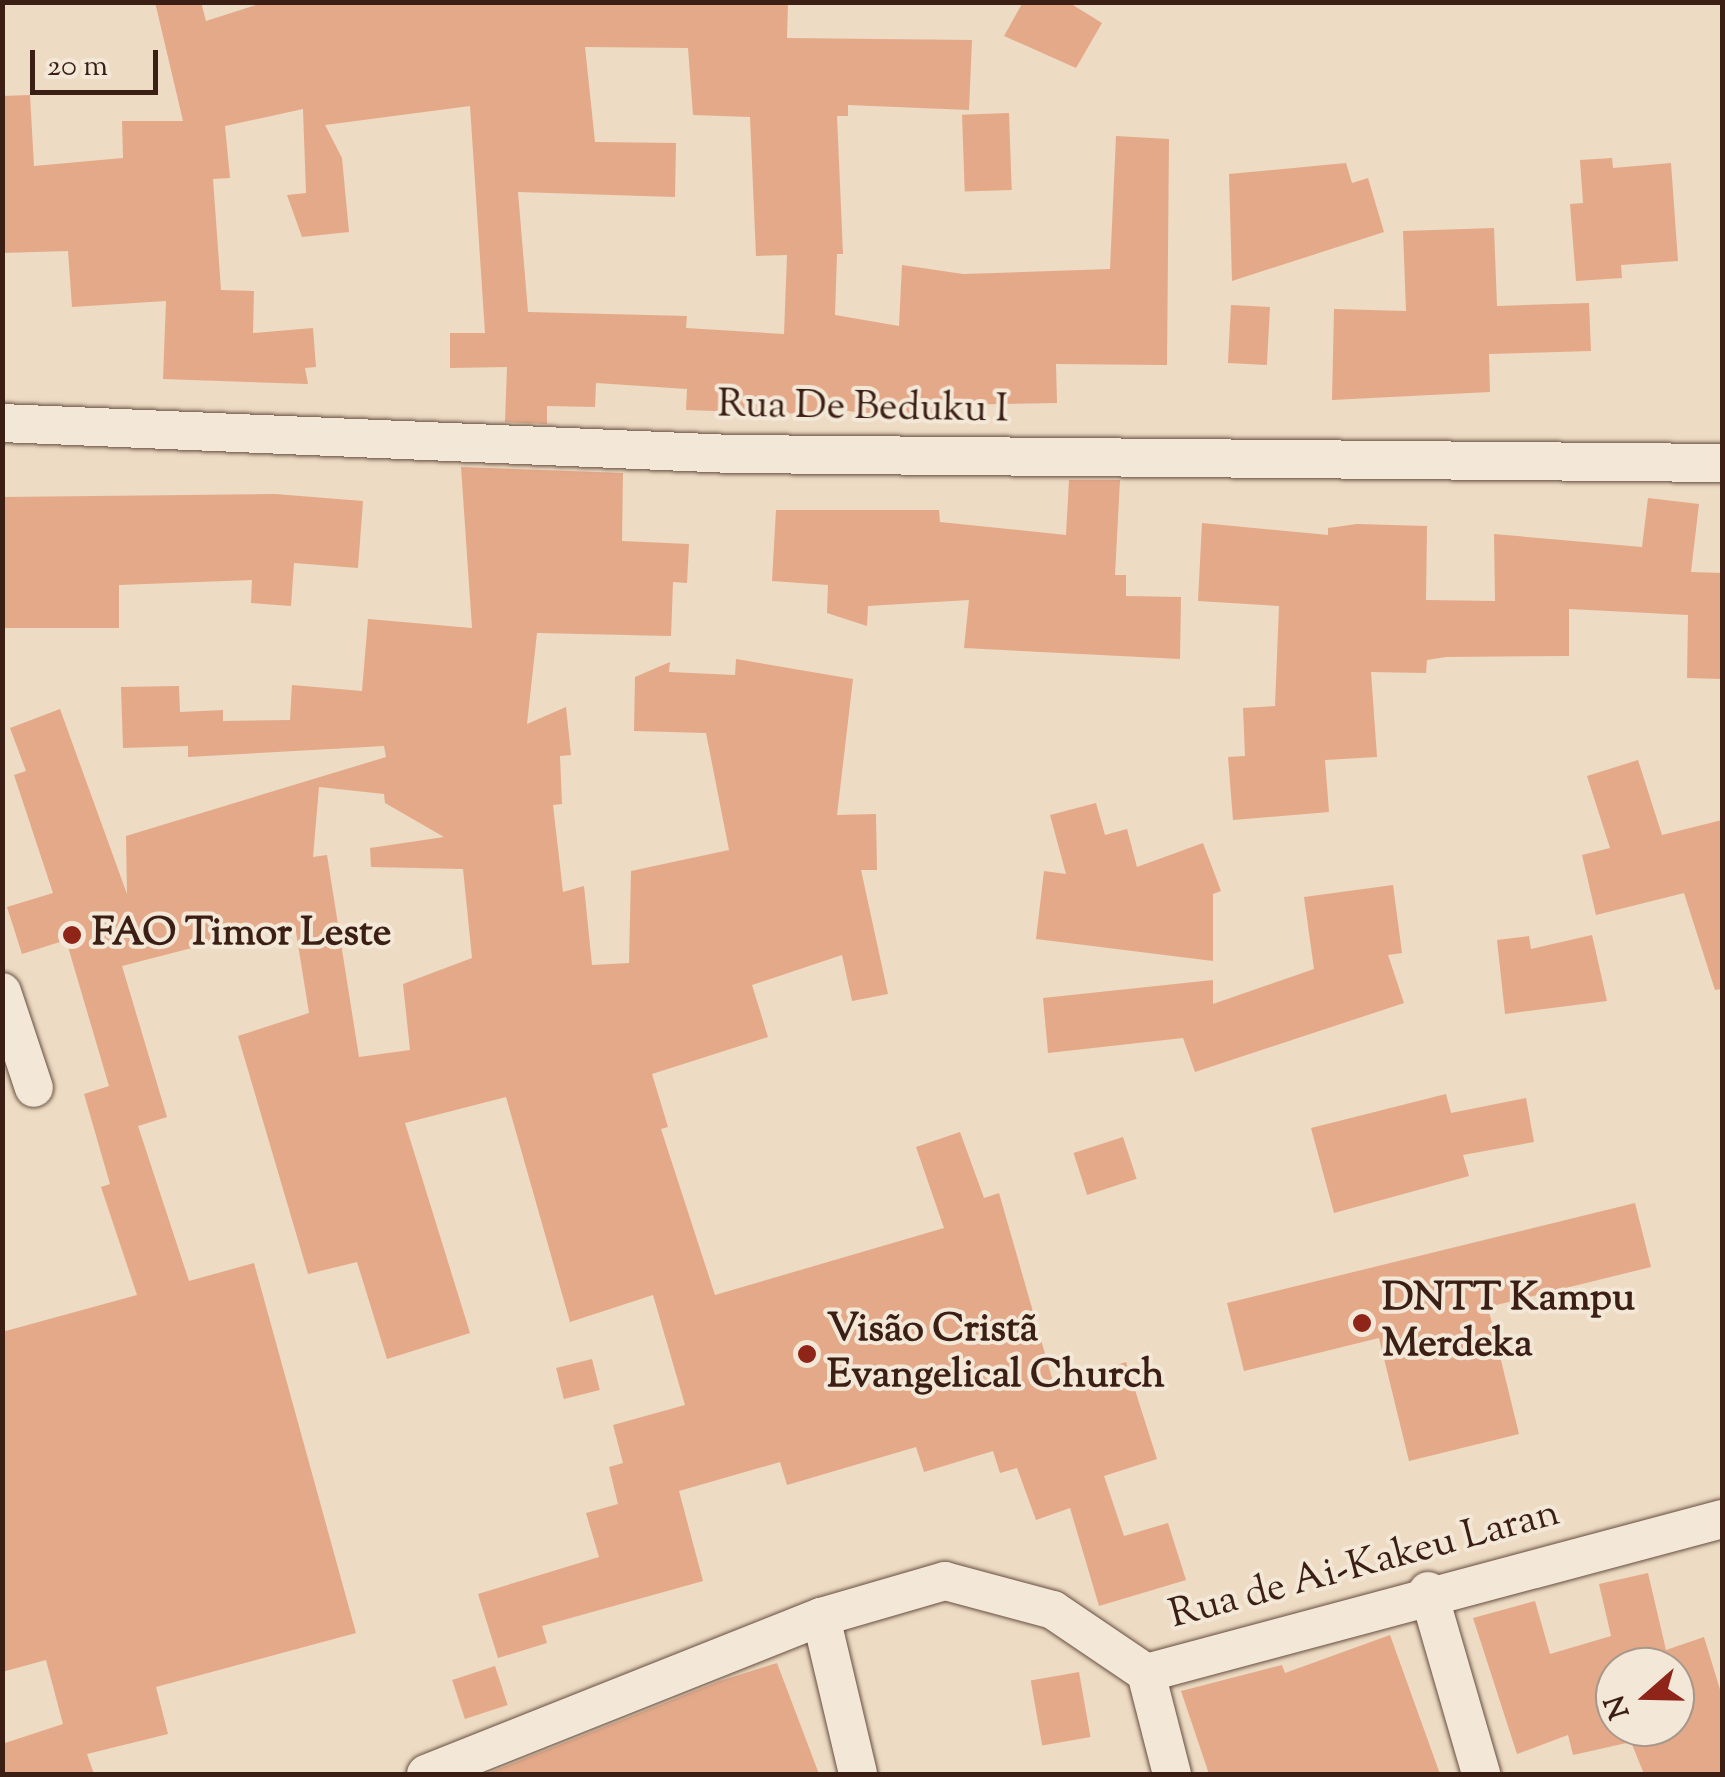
<!DOCTYPE html>
<meta charset="utf-8">
<style>
body{margin:0}
#map{position:relative;width:1725px;height:1777px;overflow:hidden;background:#eddbc3;font-family:"Sorts Mill Goudy",serif}
div>[style]{position:absolute}
.building>*{inset:0;background:#e4a989;transform-origin:0 0}
.roads{filter:drop-shadow(0 0 2px #684e40) drop-shadow(0 0 2px #684e40)}
.street>*{height:38px;margin:-19px;padding:0 19px;transform-origin:19px;border-radius:19px;background:#f3e8d8}
.dots>*{width:28px;height:28px;translate:-50% -50%;box-sizing:border-box;border:5px solid #f3e8d8;border-radius:50%}
span{translate:-50% -50%;white-space:nowrap;text-align:center;line-height:1.15;-webkit-text-stroke:8px #f3e8d8;paint-order:stroke}
.street-label{font-size:40px;color:#3b1f15}
.poi-label{font-size:40px;color:#3b1f15;font-weight:700}
.left{translate:0 -50%;text-align:left}
.frame{position:absolute;inset:0;border:5px solid #3b1f15;pointer-events:none}
.north{position:absolute;left:1595px;top:1647px;width:100px;height:100px;box-sizing:border-box;background:#f3e8d8;border:2px solid #a9988a;border-radius:50%;rotate:250deg;font-size:28px;font-weight:700;line-height:40px;text-align:center;color:#3b1f15}
.north::after{content:'';display:block;margin:auto;width:35px;height:45px;background:#8f2418;clip-path:polygon(50% 0,100% 100%,50% 72%,0 100%)}
.scale{position:absolute;left:30px;top:50px;width:128px;height:45px;box-sizing:border-box;border:5px solid #3b1f15;border-top:0;padding-left:12px;font-size:30px;line-height:35px;white-space:nowrap;color:#3b1f15;-webkit-text-stroke:8px #f3e8d8;paint-order:stroke}
</style>
<div id="map">
<div class="building">
<i style="clip-path:polygon(evenodd,155px 2px,201px 2px,206px 21px,265px 2px,788px 2px,787px 38px,972px 40px,969px 110px,848px 105px,848px 116px,837px 116px,843px 254px,837px 254px,835px 315px,899px 326px,902px 265px,963px 274px,1110px 269px,1116px 136px,1169px 139px,1167px 365px,1056px 364px,1057px 403px,937px 405px,936px 413px,879px 416px,831px 408px,831px 415px,686px 410px,687px 389px,596px 383px,595px 407px,547px 406px,547px 424px,505px 422px,507px 367px,450px 368px,450px 333px,485px 333px,470px 106px,325px 125px,342px 158px,349px 232px,302px 237px,287px 195px,306px 193px,303px 109px,225px 126px,230px 178px,213px 179px,221px 290px,254px 291px,253px 333px,313px 328px,316px 367px,305px 368px,308px 384px,163px 379px,166px 301px,72px 307px,68px 251px,2px 253px,2px 96px,30px 95px,34px 166px,123px 158px,122px 121px,183px 121px,155px 2px,585px 47px,688px 48px,693px 115px,750px 117px,756px 256px,787px 255px,784px 334px,686px 328px,687px 316px,528px 312px,518px 192px,675px 197px,676px 143px,595px 142px,585px 47px)"></i>
<i style="clip-path:polygon(1023px 2px,1068px 2px,1102px 23px,1076px 68px,1004px 36px)"></i>
<i style="left:1009px;top:113px;width:77px;height:47px;rotate:88deg"></i>
<i style="clip-path:polygon(1612px 158px,1613px 168px,1671px 163px,1678px 261px,1621px 265px,1622px 278px,1576px 281px,1570px 204px,1583px 203px,1580px 160px)"></i>
<i style="clip-path:polygon(1346px 163px,1352px 183px,1368px 178px,1384px 232px,1232px 281px,1229px 174px)"></i>
<i style="clip-path:polygon(1494px 228px,1497px 306px,1589px 303px,1591px 351px,1489px 354px,1490px 392px,1332px 400px,1334px 309px,1406px 311px,1403px 231px)"></i>
<i style="left:1231px;top:305px;width:39px;height:58px;rotate:3deg"></i>
<i style="clip-path:polygon(evenodd,461px 467px,623px 473px,622px 541px,689px 544px,687px 583px,673px 582px,671px 636px,537px 633px,527px 724px,566px 707px,571px 755px,560px 756px,562px 804px,553px 805px,563px 892px,584px 886px,592px 965px,629px 963px,631px 871px,729px 850px,706px 733px,634px 731px,635px 677px,670px 662px,669px 672px,735px 675px,736px 659px,853px 679px,837px 815px,876px 814px,877px 870px,861px 870px,888px 994px,852px 1001px,842px 955px,752px 985px,768px 1037px,652px 1074px,668px 1127px,661px 1129px,715px 1295px,944px 1228px,916px 1147px,960px 1132px,984px 1198px,999px 1193px,1054px 1385px,1126px 1362px,1157px 1459px,1104px 1476px,1124px 1536px,1168px 1523px,1186px 1580px,1099px 1606px,1070px 1508px,1036px 1520px,1017px 1468px,1000px 1473px,993px 1451px,924px 1472px,916px 1447px,787px 1485px,780px 1462px,679px 1491px,703px 1581px,542px 1626px,547px 1643px,498px 1658px,478px 1594px,599px 1557px,586px 1513px,618px 1504px,609px 1467px,623px 1463px,613px 1425px,685px 1405px,653px 1295px,570px 1322px,506px 1097px,405px 1123px,470px 1333px,387px 1359px,357px 1262px,308px 1274px,238px 1036px,309px 1013px,295px 926px,246px 934px,122px 966px,167px 1117px,138px 1126px,189px 1281px,254px 1263px,356px 1633px,156px 1687px,168px 1734px,87px 1754px,94px 1774px,2px 1774px,2px 1744px,63px 1724px,46px 1660px,2px 1672px,2px 1332px,137px 1295px,101px 1187px,110px 1184px,84px 1094px,109px 1086px,66px 940px,22px 954px,7px 907px,53px 893px,14px 775px,26px 771px,10px 728px,60px 709px,127px 894px,126px 836px,386px 757px,384px 746px,188px 757px,188px 746px,123px 748px,121px 687px,179px 686px,180px 712px,223px 710px,223px 721px,290px 720px,292px 685px,362px 691px,368px 619px,472px 628px,461px 467px,319px 787px,384px 794px,385px 803px,444px 837px,370px 848px,371px 867px,463px 869px,472px 958px,403px 984px,410px 1050px,359px 1057px,327px 855px,313px 857px,319px 787px)"></i>
<i style="clip-path:polygon(1069px 480px,1120px 480px,1115px 575px,1126px 575px,1126px 596px,1181px 597px,1180px 659px,964px 648px,969px 600px,868px 606px,867px 626px,827px 613px,828px 585px,772px 581px,776px 510px,939px 510px,940px 522px,1066px 535px)"></i>
<i style="clip-path:polygon(275px 494px,363px 501px,358px 568px,294px 563px,291px 606px,251px 603px,252px 580px,119px 585px,119px 628px,2px 628px,2px 497px)"></i>
<i style="clip-path:polygon(1648px 498px,1699px 504px,1691px 572px,1722px 573px,1722px 679px,1687px 678px,1688px 615px,1569px 609px,1569px 656px,1446px 657px,1427px 660px,1426px 673px,1371px 672px,1377px 757px,1325px 760px,1329px 812px,1233px 820px,1228px 757px,1245px 756px,1243px 708px,1275px 706px,1279px 606px,1198px 601px,1202px 523px,1328px 535px,1328px 528px,1357px 524px,1427px 526px,1426px 600px,1495px 601px,1494px 534px,1642px 547px)"></i>
<i style="clip-path:polygon(1638px 760px,1662px 835px,1722px 820px,1722px 989px,1715px 990px,1684px 893px,1596px 915px,1582px 855px,1610px 848px,1587px 776px)"></i>
<i style="clip-path:polygon(1096px 803px,1105px 835px,1127px 829px,1137px 867px,1203px 843px,1221px 891px,1213px 894px,1213px 961px,1036px 939px,1044px 871px,1066px 874px,1050px 815px)"></i>
<i style="clip-path:polygon(1393px 885px,1402px 953px,1388px 955px,1404px 1003px,1195px 1072px,1183px 1038px,1048px 1053px,1043px 998px,1213px 980px,1213px 1004px,1314px 969px,1304px 897px)"></i>
<i style="clip-path:polygon(1592px 935px,1607px 1001px,1505px 1014px,1497px 940px,1529px 936px,1531px 949px)"></i>
<i style="clip-path:polygon(1446px 1094px,1451px 1113px,1526px 1098px,1534px 1142px,1463px 1155px,1469px 1176px,1334px 1213px,1311px 1128px)"></i>
<i style="left:1123px;top:1137px;width:44px;height:52px;rotate:72deg"></i>
<i style="clip-path:polygon(1635px 1203px,1651px 1267px,1488px 1307px,1519px 1434px,1409px 1461px,1379px 1338px,1244px 1371px,1227px 1303px)"></i>
<i style="left:592px;top:1359px;width:32px;height:37px;rotate:76deg"></i>
<i style="clip-path:polygon(evenodd,1648px 1573px,1666px 1650px,1704px 1637px,1722px 1696px,1722px 1774px,1644px 1774px,1631px 1742px,1573px 1755px,1568px 1735px,1517px 1754px,1473px 1618px,1535px 1601px,1550px 1654px,1611px 1636px,1599px 1584px,1648px 1573px,1615px 1667px,1675px 1667px,1675px 1727px,1615px 1727px,1615px 1667px)"></i>
<i style="clip-path:polygon(1390px 1635px,1440px 1774px,1209px 1774px,1181px 1691px,1282px 1665px,1285px 1673px)"></i>
<i style="clip-path:polygon(777px 1663px,819px 1774px,486px 1774px,720px 1681px)"></i>
<i style="left:495px;top:1666px;width:41px;height:45px;rotate:72deg"></i>
<i style="left:1079px;top:1672px;width:66px;height:49px;rotate:80deg"></i>
</div>
<div class="roads">
<div class="street">
<i style="left:2px;top:423px;width:733px;rotate:2.43deg"></i>
<i style="left:734px;top:454px;width:988px;rotate:0.52deg"></i>
<i style="left:2px;top:992px;width:101px;rotate:71.6deg"></i>
<i style="left:1428px;top:1591px;width:191px;rotate:73.8deg"></i>
<i style="left:821px;top:1617px;width:161px;rotate:76.7deg"></i>
<i style="left:1146px;top:1673px;width:104px;rotate:75.6deg"></i>
<i style="left:426px;top:1774px;width:425px;rotate:-21.7deg"></i>
<i style="left:821px;top:1617px;width:129px;rotate:-16.2deg"></i>
<i style="left:945px;top:1581px;width:112px;rotate:15deg"></i>
<i style="left:1053px;top:1610px;width:112px;rotate:34.1deg"></i>
<i style="left:1146px;top:1673px;width:596px;rotate:-14.97deg"></i>
</div>
</div>
<div class="dots">
<i style="left:72px;top:935px;background:#8f2418"></i>
<i style="left:1362px;top:1323px;background:#8f2418"></i>
<i style="left:807px;top:1354px;background:#8f2418"></i>
</div>
<div class="street-label">
<span style="left:863px;top:409px;rotate:1deg">Rua De Beduku I</span>
<span style="left:1365px;top:1566px;rotate:-15deg">Rua de Ai-Kakeu Laran</span>
</div>
<div class="poi-label">
<span class="left" style="left:92px;top:935px">FAO Timor Leste</span>
<span class="left" style="left:1382px;top:1323px">DNTT Kampu<br>Merdeka</span>
<span class="left" style="left:827px;top:1354px">Visão Cristã<br>Evangelical Church</span>
</div>
<div class="frame"></div>
<div class="north">N</div>
<div class="scale">20 m</div>
</div>
